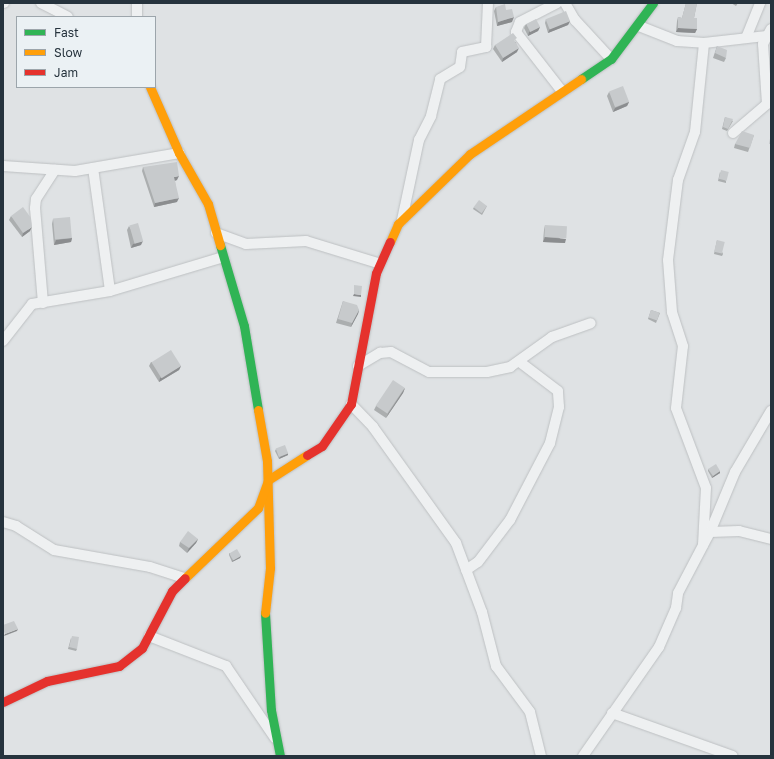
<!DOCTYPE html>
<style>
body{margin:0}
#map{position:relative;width:774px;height:759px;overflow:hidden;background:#dfe2e4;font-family:"Golos Text",sans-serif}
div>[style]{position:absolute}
.roads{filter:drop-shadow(0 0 1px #bdc0c2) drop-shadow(0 0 1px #bdc0c2)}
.street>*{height:10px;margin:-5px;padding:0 5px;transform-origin:5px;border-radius:5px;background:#eef0f1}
.fast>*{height:9px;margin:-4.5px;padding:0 4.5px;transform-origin:4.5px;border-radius:4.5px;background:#30b455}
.slow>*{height:9px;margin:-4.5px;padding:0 4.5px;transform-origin:4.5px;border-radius:4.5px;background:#ff9f0a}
.jam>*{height:9px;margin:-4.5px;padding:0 4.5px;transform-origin:4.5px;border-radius:4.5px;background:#e5322d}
.wall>*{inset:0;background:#abaeaf}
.shaded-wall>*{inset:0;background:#8b8d8f}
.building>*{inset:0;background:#c7cacc;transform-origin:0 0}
span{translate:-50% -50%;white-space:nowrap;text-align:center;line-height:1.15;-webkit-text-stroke:4px #ebf1f4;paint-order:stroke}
.frame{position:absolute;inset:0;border:4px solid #26333d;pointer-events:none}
.legend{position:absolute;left:16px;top:16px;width:140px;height:72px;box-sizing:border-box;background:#ebf1f4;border:1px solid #9ca5ab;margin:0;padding:5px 7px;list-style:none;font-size:12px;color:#26333d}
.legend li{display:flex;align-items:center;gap:8px;height:20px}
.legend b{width:20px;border:1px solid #9ca5ab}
</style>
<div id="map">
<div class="roads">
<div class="street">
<i style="left:3px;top:3px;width:1px"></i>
<i style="left:41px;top:3px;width:30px;rotate:27deg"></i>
<i style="left:557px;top:3px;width:42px;rotate:152.8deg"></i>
<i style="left:520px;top:22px;width:11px;rotate:112deg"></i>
<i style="left:516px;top:32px;width:73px;rotate:52.2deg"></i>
<i style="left:565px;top:3px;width:20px;rotate:60deg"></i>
<i style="left:575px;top:20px;width:53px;rotate:47.3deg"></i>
<i style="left:137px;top:17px;width:14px;rotate:-90deg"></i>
<i style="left:639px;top:26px;width:41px;rotate:21.5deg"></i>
<i style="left:677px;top:41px;width:27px;rotate:4deg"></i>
<i style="left:704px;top:43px;width:61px;rotate:-6.5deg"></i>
<i style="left:746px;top:38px;width:38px;rotate:-68deg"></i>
<i style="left:733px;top:133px;width:45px;rotate:-40.5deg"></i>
<i style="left:767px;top:104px;width:60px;rotate:-93.8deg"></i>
<i style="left:763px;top:44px;width:17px;rotate:-62deg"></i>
<i style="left:3px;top:166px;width:72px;rotate:4deg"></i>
<i style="left:75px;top:171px;width:106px;rotate:-9.8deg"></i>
<i style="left:93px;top:168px;width:124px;rotate:82.1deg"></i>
<i style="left:402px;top:220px;width:82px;rotate:-78deg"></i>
<i style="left:419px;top:140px;width:27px;rotate:-63deg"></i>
<i style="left:431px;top:116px;width:38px;rotate:-76deg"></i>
<i style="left:440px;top:79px;width:23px;rotate:-31deg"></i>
<i style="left:460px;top:67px;width:15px;rotate:-82deg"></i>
<i style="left:462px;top:52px;width:25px;rotate:-12deg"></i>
<i style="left:486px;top:47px;width:44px;rotate:-87.4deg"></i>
<i style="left:216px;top:233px;width:32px;rotate:20deg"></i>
<i style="left:246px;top:244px;width:60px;rotate:-2.9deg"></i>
<i style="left:306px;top:241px;width:75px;rotate:17deg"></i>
<i style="left:43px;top:303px;width:95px;rotate:-94.8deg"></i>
<i style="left:35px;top:208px;width:9px;rotate:-84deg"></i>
<i style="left:36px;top:199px;width:35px;rotate:-57deg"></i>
<i style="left:3px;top:341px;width:47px;rotate:-51.9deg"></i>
<i style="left:32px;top:304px;width:79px;rotate:-9.5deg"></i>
<i style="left:110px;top:291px;width:118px;rotate:-16.7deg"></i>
<i style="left:358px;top:366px;width:26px;rotate:-31deg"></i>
<i style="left:380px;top:353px;width:11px;rotate:-5deg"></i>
<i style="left:391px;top:352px;width:43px;rotate:27.8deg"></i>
<i style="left:429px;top:372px;width:58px"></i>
<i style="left:487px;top:372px;width:24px;rotate:-12deg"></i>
<i style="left:510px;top:367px;width:52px;rotate:-35.5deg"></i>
<i style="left:552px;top:337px;width:41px;rotate:-19.7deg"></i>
<i style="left:351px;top:404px;width:32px;rotate:46deg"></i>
<i style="left:373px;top:427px;width:143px;rotate:54.4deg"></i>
<i style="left:456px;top:543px;width:74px;rotate:69.4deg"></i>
<i style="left:482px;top:612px;width:56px;rotate:75.5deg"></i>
<i style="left:496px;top:666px;width:57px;rotate:53.5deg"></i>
<i style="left:530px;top:712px;width:45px;rotate:76deg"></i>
<i style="left:3px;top:522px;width:14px;rotate:17deg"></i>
<i style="left:16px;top:526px;width:45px;rotate:32.3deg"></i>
<i style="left:54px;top:550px;width:97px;rotate:10deg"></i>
<i style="left:150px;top:567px;width:35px;rotate:18deg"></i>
<i style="left:710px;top:532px;width:65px;rotate:-67.4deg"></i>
<i style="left:735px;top:472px;width:71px;rotate:-59.5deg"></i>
<i style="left:703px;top:545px;width:57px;rotate:-87deg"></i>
<i style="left:706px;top:488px;width:85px;rotate:-110.6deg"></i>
<i style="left:676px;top:408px;width:62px;rotate:-83.6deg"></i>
<i style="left:683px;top:346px;width:36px;rotate:-108deg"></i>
<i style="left:672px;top:312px;width:52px;rotate:-94.4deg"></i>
<i style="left:668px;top:260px;width:81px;rotate:-82.9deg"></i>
<i style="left:678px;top:180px;width:51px;rotate:-70.5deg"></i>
<i style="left:695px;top:132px;width:89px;rotate:-84.2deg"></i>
<i style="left:466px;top:570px;width:14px;rotate:-34deg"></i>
<i style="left:478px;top:562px;width:53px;rotate:-52.7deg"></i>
<i style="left:510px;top:520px;width:87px;rotate:-62.5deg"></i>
<i style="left:550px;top:443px;width:37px;rotate:-76deg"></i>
<i style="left:559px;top:407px;width:16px;rotate:-94deg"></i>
<i style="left:558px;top:391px;width:48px;rotate:-142.7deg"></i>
<i style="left:149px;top:636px;width:83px;rotate:21.3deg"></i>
<i style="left:226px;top:666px;width:87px;rotate:55.8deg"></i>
<i style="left:612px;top:713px;width:128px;rotate:19.6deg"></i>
<i style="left:583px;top:756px;width:133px;rotate:-55.1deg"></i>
<i style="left:659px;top:647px;width:43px;rotate:-66.4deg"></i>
<i style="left:676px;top:608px;width:15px;rotate:-82deg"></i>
<i style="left:678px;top:593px;width:69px;rotate:-62.3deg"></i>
<i style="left:710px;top:532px;width:29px;rotate:-2deg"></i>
<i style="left:739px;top:531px;width:33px;rotate:14deg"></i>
</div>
<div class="fast">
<i style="left:581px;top:79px;width:36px;rotate:-34deg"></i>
<i style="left:611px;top:59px;width:70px;rotate:-53.1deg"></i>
<i style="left:220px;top:245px;width:84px;rotate:73.5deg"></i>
<i style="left:244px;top:326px;width:85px;rotate:80.5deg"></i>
<i style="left:265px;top:613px;width:97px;rotate:86.5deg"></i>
<i style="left:271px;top:710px;width:47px;rotate:78.9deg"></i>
</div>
<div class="slow">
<i style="left:150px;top:87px;width:72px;rotate:66.3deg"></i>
<i style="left:179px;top:153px;width:59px;rotate:60.4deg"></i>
<i style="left:208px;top:204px;width:43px;rotate:73.7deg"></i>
<i style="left:390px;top:242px;width:20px;rotate:-66deg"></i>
<i style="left:398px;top:224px;width:100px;rotate:-44.2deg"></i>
<i style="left:470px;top:154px;width:134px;rotate:-34deg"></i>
<i style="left:258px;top:410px;width:52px;rotate:80deg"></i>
<i style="left:267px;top:461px;width:107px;rotate:88.4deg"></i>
<i style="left:270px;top:568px;width:45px;rotate:96.3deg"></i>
<i style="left:185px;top:578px;width:101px;rotate:-43.8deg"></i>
<i style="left:258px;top:508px;width:30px;rotate:-70deg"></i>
<i style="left:268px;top:480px;width:46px;rotate:-32.7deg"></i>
</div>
<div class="jam">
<i style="left:307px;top:455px;width:17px;rotate:-31deg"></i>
<i style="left:322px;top:446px;width:51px;rotate:-55.4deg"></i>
<i style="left:351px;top:404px;width:133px;rotate:-79.2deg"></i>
<i style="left:376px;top:273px;width:34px;rotate:-66deg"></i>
<i style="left:3px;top:702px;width:49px;rotate:-25.5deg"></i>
<i style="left:47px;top:681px;width:74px;rotate:-11.8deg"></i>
<i style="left:119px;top:666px;width:29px;rotate:-38deg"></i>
<i style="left:142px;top:648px;width:64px;rotate:-62.2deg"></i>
<i style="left:172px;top:591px;width:18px;rotate:-45deg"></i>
</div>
</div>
<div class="wall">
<i style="clip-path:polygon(686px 3px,697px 3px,694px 18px,697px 29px,695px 33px,676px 32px,677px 21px,678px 17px,682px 18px)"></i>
<i style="clip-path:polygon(731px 3px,738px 3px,736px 6px)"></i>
<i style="clip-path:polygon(496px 7px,506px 10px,512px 22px,497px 26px,494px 11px)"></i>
<i style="clip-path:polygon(546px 19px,570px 21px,568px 25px,548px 33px,545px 23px)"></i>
<i style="clip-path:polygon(526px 24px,540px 27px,538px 31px,528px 36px,524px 28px)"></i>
<i style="clip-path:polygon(516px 42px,517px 52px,502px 62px,493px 49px,495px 45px)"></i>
<i style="clip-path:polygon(717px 46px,726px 58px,724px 62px,713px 58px)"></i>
<i style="clip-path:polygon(609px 92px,629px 102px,627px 106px,613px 112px,607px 96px)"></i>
<i style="clip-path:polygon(725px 117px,733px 121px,727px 131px,722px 129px)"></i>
<i style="clip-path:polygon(754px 135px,748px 152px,734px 148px,735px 144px)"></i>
<i style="clip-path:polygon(143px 167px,177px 180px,175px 181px,177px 202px,154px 207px,142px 171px)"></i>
<i style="clip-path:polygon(720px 172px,726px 181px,726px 183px,718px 181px)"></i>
<i style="clip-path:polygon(487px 206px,482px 215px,473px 209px,474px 207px)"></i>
<i style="clip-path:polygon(11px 216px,30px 231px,22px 237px,9px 220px)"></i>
<i style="clip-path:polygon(53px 219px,72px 238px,71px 242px,54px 245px,52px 224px)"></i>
<i style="clip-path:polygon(545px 225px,565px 243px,543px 242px,544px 230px)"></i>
<i style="clip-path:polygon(129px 226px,141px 245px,131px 248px,127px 230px)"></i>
<i style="clip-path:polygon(717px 240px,723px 254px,722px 256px,714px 254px)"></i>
<i style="clip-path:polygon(343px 301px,359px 310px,358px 314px,351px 327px,336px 323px)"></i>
<i style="clip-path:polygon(651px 310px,660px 313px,656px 323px,648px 319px)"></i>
<i style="clip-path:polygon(151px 362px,181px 366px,179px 370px,159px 382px,149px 366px)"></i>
<i style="clip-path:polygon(405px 388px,403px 393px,386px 418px,374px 410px,376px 406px)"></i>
<i style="clip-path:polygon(276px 449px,288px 453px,288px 455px,279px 459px,275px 451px)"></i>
<i style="clip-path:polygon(708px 469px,720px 473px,712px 478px,708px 471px)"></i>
<i style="clip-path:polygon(198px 539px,196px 543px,187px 553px,179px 546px,180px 542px)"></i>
<i style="clip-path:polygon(229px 553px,241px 556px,240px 558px,232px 562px,229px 555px)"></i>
<i style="clip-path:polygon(71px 638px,77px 649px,76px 651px,68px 649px)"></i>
</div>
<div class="shaded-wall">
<i style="clip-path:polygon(514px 17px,512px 22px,497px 26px,498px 22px)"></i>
<i style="clip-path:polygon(570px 21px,568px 25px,548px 33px,550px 28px)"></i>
<i style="clip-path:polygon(540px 27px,538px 31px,528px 36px,529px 32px)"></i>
<i style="clip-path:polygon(678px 28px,697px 29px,695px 33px,676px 32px)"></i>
<i style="clip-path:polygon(519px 48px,517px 52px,502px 62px,503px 58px)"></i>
<i style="clip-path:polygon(629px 102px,627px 106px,613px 112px,615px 108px)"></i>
<i style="clip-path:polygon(179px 176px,177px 180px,173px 181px,174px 177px)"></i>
<i style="clip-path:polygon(179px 198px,177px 202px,154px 207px,155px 203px)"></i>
<i style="clip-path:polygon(32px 227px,30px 231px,22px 237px,23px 233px)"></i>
<i style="clip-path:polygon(545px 237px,566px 239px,565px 243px,543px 242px)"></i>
<i style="clip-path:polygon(72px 238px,71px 242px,54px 245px,56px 240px)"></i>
<i style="clip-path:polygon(143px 241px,141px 245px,131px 248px,133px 244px)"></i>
<i style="clip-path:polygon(354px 294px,361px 295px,361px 297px,353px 296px)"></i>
<i style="clip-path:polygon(359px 310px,358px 314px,351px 327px,352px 323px)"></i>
<i style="clip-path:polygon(181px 366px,179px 370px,159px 382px,160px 378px)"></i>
<i style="clip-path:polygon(405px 388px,403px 393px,386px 418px,388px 414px)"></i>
<i style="clip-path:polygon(288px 453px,288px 455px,279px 459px,280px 457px)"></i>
<i style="clip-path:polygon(720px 471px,720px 473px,712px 478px,713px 476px)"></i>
<i style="clip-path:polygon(198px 539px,196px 543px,187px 553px,189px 548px)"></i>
<i style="clip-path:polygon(241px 556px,240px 558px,232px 562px,233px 560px)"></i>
<i style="clip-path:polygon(18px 629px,17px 631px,4px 636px,5px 634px)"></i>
</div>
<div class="building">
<i style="clip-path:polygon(686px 3px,697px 3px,694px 18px,697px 18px,697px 29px,678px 28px,678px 17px,682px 18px)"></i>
<i style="clip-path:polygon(505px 4px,506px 10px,512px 9px,514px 17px,498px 22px,496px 7px)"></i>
<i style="left:566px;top:11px;width:11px;height:22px;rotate:68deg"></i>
<i style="left:536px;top:19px;width:9px;height:11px;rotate:63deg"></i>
<i style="clip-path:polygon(513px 33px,517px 38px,514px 40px,519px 48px,503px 58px,495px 45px)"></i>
<i style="clip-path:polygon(717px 46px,727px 50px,726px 58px,715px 53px)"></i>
<i style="left:623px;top:86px;width:17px;height:15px;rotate:69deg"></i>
<i style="clip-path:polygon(725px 117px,733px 119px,728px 129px,723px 127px)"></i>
<i style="clip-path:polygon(742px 131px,754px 135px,750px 148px,735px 144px)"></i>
<i style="clip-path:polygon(771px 133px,771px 144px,769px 144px)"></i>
<i style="clip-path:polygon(177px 162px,179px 176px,174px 177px,179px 198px,155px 203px,143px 167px)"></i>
<i style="left:721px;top:170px;width:8px;height:9px;rotate:14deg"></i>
<i style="left:479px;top:200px;width:10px;height:9px;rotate:37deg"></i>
<i style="clip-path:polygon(23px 207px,31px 218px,32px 227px,23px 233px,11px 216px)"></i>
<i style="left:70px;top:217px;width:21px;height:17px;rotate:85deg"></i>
<i style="left:138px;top:223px;width:19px;height:9px;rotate:74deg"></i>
<i style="left:545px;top:225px;width:22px;height:12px;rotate:3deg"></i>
<i style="left:717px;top:240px;width:8px;height:12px;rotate:14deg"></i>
<i style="clip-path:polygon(354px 285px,362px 286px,361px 295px,354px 294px)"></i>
<i style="clip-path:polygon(343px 301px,357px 305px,359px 310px,352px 323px,338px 319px)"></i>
<i style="left:651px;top:310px;width:9px;height:8px;rotate:18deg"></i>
<i style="left:171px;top:350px;width:19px;height:23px;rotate:58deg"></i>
<i style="left:393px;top:380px;width:14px;height:31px;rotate:34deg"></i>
<i style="left:285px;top:445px;width:9px;height:10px;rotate:69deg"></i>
<i style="clip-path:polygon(716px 464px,720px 471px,713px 476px,708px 469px)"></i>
<i style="clip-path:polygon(188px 531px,198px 539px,189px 548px,180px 542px)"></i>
<i style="left:237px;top:549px;width:8px;height:9px;rotate:60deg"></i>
<i style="clip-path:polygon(14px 621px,18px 629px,5px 634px,3px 630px,3px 625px)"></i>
<i style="clip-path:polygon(72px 636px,79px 637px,77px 649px,69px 647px)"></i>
</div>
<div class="frame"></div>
<ul class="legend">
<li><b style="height:5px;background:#30b455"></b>Fast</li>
<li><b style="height:5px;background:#ff9f0a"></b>Slow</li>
<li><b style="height:5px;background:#e5322d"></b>Jam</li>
</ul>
</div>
